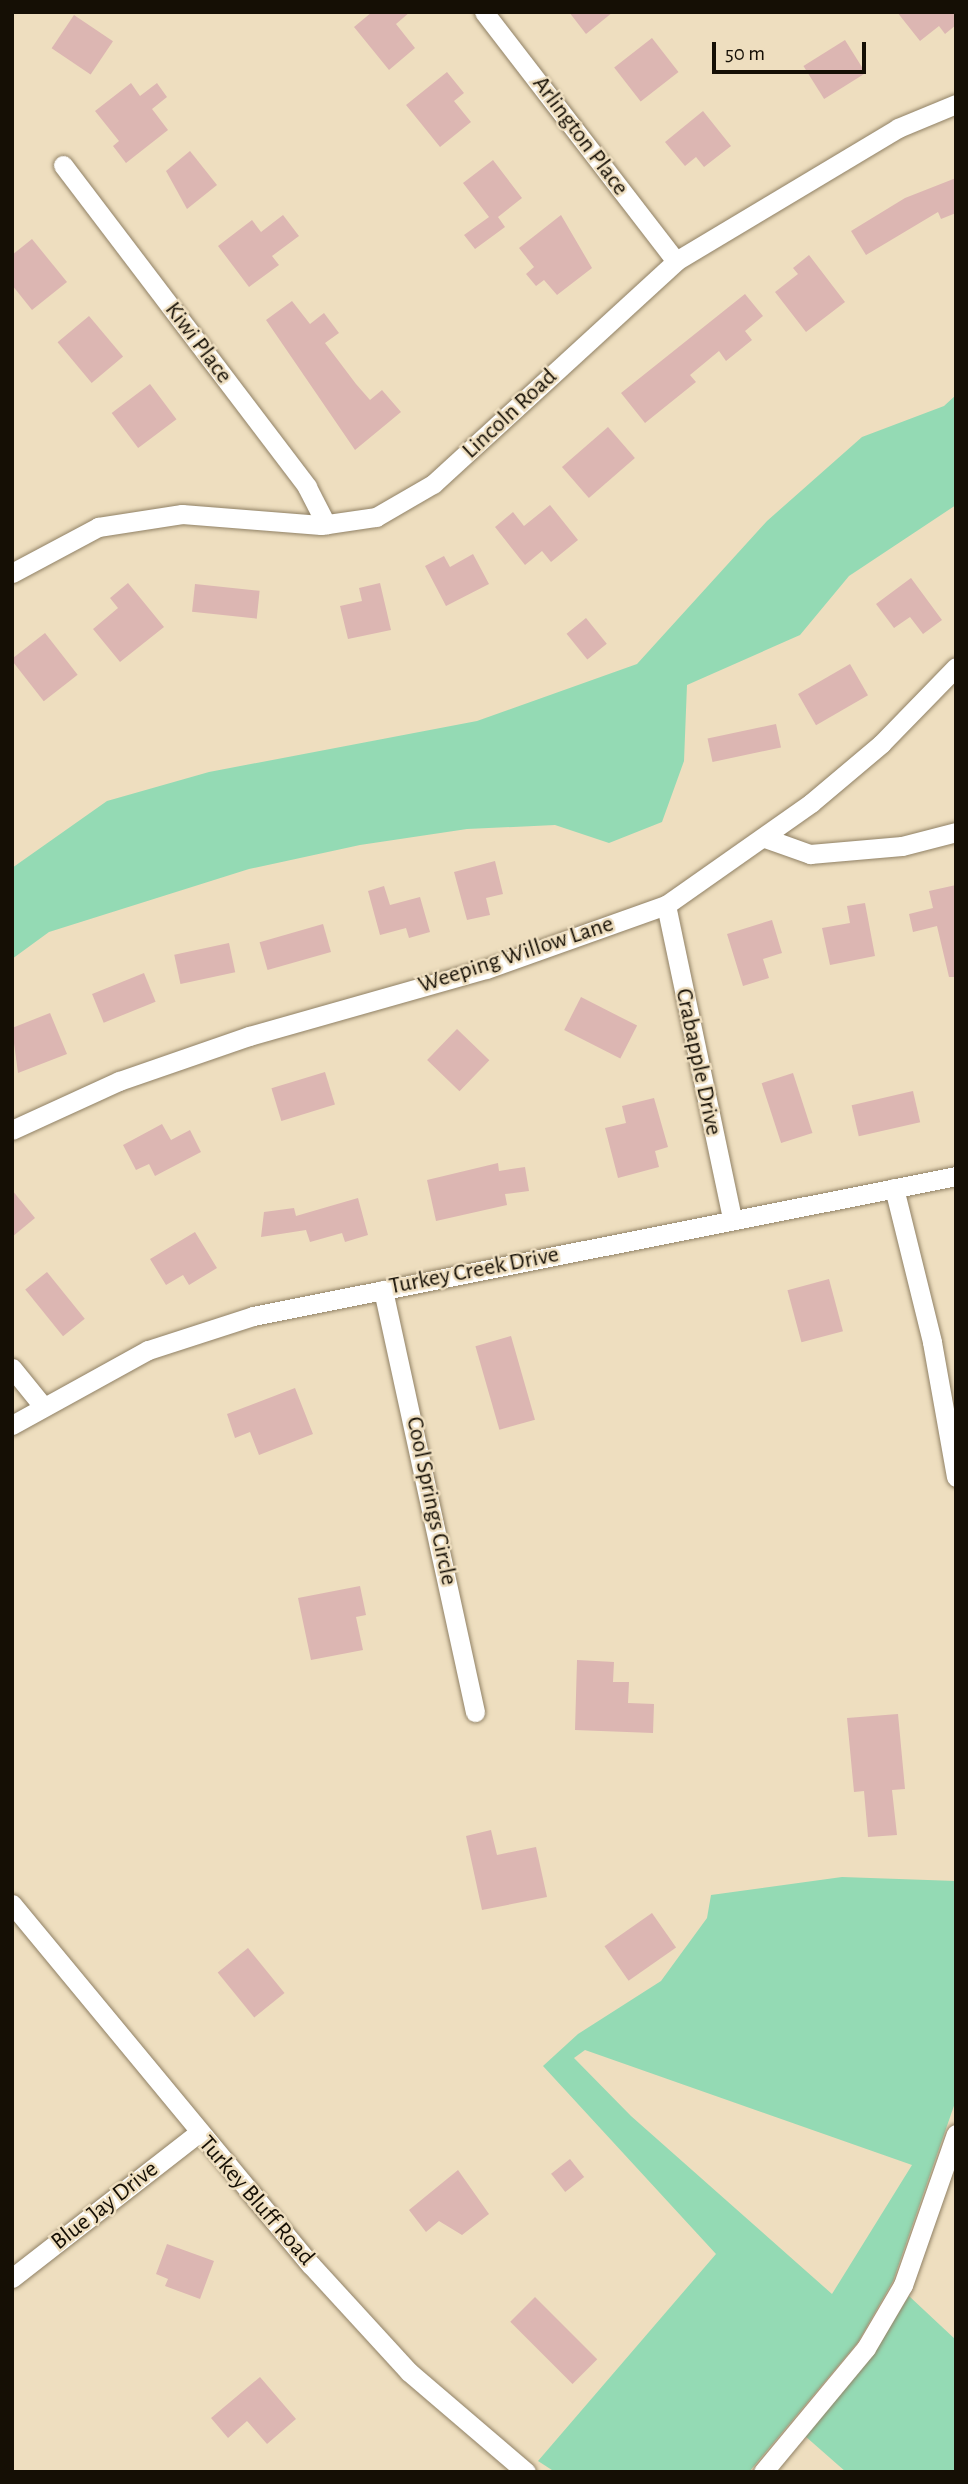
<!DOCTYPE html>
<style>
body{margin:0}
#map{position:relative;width:968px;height:2484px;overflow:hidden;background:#eedebf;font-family:"Alegreya Sans",sans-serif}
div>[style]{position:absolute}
.green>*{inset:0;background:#94dab4}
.building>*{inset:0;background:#dcb6b2;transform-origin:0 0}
.roads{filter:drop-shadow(0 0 2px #908165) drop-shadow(0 0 2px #908165)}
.minor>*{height:19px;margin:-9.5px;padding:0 9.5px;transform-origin:9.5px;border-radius:9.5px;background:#fff}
span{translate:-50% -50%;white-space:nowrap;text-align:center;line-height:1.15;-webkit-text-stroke:5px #eedebf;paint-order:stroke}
.street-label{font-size:24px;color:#150f05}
.frame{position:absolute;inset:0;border:14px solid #150f05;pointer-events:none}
.scale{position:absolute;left:712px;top:42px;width:154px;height:32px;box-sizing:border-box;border:4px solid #150f05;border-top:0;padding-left:9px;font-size:21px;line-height:24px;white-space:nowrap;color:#150f05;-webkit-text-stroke:5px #eedebf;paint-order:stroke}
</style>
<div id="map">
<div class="green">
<i style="clip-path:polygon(956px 395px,956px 505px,849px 576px,800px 635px,687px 685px,684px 761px,662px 822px,609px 843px,555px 825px,467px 829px,360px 845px,249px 869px,49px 932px,12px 959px,12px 868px,107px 801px,209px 772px,477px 721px,637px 664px,767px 521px,862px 437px,944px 406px)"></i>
<i style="clip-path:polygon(evenodd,842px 1877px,956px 1881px,956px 2100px,893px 2281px,858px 2342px,749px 2472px,555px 2472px,538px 2461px,716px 2254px,543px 2066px,578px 2034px,661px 1981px,707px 1918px,711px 1895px,842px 1877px,585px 2050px,912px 2165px,832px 2294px,631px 2116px,574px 2058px,585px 2050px)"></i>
<i style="clip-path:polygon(909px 2296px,956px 2340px,956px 2472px,846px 2472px,805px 2436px,874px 2354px)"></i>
</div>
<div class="building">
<i style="clip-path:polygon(372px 12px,410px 12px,396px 24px,415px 48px,389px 70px,354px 27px)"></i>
<i style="clip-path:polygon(569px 12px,613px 12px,586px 34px)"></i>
<i style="clip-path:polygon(897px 12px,956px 12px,956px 25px,945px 34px,939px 26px,920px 41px)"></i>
<i style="left:74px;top:15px;width:47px;height:40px;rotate:34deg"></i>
<i style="left:652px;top:38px;width:43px;height:48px;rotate:52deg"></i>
<i style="left:845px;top:40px;width:39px;height:49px;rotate:58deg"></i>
<i style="clip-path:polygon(447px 72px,464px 93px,454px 101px,471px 122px,440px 147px,406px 105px)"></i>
<i style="clip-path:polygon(131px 83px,140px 96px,157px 83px,167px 97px,152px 109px,168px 130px,126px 163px,113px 146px,119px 141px,95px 111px)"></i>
<i style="clip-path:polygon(703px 111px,731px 146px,704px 167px,696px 157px,685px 166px,665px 142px)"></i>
<i style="clip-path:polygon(190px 151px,217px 185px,187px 209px,166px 171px)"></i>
<i style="clip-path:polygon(493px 160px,522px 198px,498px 217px,505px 227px,475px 249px,464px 235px,489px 217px,463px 183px)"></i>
<i style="clip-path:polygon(956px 178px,956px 213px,941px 219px,938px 212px,866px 255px,851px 231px,905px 198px)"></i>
<i style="clip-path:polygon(283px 215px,299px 236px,272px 256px,279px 265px,249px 287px,218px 246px,252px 220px,261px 232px)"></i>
<i style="clip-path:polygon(561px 215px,592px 268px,557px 295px,544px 280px,536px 286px,526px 274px,534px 267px,519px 248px)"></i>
<i style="clip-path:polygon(32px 239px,67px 282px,32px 310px,12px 285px,12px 255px)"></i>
<i style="clip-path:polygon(809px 255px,845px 302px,806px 332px,775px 292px,798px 274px,793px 268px)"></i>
<i style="clip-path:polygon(745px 294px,763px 316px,745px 331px,752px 340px,726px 361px,719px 351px,690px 375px,696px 382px,645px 423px,621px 393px)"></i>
<i style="clip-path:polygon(292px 301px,310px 324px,324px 313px,339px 333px,325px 343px,356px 384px,370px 400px,382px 390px,401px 412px,355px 450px,266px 320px)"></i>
<i style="left:89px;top:316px;width:53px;height:41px;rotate:50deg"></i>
<i style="left:150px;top:384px;width:44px;height:48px;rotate:53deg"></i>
<i style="left:608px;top:427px;width:41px;height:61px;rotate:49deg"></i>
<i style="clip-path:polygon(550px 505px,578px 540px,551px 562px,542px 551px,525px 565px,495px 527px,513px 512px,524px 526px)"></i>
<i style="clip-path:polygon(473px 554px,489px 584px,446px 606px,425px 566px,444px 556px,450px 567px)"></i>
<i style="clip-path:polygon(911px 578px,942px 620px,923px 634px,910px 617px,894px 628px,876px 604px)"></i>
<i style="clip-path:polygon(128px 583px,164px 627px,120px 662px,93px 629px,118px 608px,110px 598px)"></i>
<i style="clip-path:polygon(380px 583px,391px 630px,348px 639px,340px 606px,362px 601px,359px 588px)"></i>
<i style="left:195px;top:584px;width:65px;height:28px;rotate:6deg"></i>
<i style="left:586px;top:618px;width:33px;height:25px;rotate:51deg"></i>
<i style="left:45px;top:633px;width:53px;height:43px;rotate:52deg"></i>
<i style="left:850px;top:664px;width:36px;height:60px;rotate:60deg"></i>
<i style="left:776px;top:724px;width:24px;height:70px;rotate:78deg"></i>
<i style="clip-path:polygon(495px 861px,503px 894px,486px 898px,490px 915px,467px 920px,454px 872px)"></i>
<i style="clip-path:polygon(956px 885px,956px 977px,949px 977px,937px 926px,913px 932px,909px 914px,933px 908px,929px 891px)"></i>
<i style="clip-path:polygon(384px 886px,390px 905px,420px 897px,430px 932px,409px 938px,406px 928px,380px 935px,368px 891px)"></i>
<i style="clip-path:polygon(865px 903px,875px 956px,830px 965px,822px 928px,850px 923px,847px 906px)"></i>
<i style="clip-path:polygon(772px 920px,782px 953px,763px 959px,769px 978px,743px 986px,727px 934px)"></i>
<i style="left:323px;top:924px;width:29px;height:66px;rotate:74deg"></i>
<i style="left:229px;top:943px;width:30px;height:56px;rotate:78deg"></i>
<i style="left:144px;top:973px;width:31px;height:56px;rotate:68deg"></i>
<i style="left:581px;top:997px;width:63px;height:37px;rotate:27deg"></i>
<i style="clip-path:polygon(50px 1013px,67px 1054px,18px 1073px,12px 1028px)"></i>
<i style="left:457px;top:1029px;width:45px;height:43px;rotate:44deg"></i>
<i style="left:325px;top:1072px;width:34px;height:56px;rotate:73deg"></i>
<i style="left:793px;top:1073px;width:63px;height:33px;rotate:72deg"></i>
<i style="left:913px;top:1091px;width:32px;height:63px;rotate:77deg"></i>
<i style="clip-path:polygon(654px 1098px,668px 1147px,655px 1151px,659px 1167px,618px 1178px,605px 1128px,626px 1123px,622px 1106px)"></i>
<i style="clip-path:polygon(162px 1124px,171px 1140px,190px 1130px,201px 1152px,155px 1176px,149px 1164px,136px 1170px,123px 1145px)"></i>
<i style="clip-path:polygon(498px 1163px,499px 1171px,525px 1167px,529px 1191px,505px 1194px,507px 1205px,436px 1221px,427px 1180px)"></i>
<i style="clip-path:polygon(12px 1190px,35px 1218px,12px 1237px)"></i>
<i style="clip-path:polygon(358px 1198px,368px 1235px,345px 1242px,342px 1233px,310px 1242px,306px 1230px,261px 1237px,264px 1212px,294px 1208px,296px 1216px)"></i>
<i style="clip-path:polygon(195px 1232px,217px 1268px,189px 1285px,183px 1275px,166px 1285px,150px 1259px)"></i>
<i style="left:47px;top:1272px;width:60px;height:28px;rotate:51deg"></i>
<i style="left:829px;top:1279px;width:54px;height:43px;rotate:75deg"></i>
<i style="left:511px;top:1336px;width:87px;height:37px;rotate:74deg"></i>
<i style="clip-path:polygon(295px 1388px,313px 1434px,259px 1455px,250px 1432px,235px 1438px,227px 1414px)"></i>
<i style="clip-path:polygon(360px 1586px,366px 1615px,356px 1617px,363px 1650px,311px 1660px,298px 1598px)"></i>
<i style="clip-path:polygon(577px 1660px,614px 1662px,613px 1682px,629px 1682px,628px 1703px,654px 1704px,653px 1733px,575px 1730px)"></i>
<i style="clip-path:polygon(898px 1714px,905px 1789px,892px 1790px,897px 1835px,868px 1837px,864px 1791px,854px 1792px,847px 1718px)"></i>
<i style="clip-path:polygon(491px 1830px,497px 1855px,536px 1847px,547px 1897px,482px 1910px,466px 1836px)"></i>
<i style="left:652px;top:1913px;width:42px;height:58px;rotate:55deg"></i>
<i style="left:248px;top:1948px;width:58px;height:39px;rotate:51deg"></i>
<i style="left:570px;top:2159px;width:23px;height:24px;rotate:52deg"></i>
<i style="clip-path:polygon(458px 2170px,489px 2214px,462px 2235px,439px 2221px,426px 2232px,409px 2210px)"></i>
<i style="clip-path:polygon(167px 2244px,214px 2261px,200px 2299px,165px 2286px,168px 2279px,156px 2274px)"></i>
<i style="left:535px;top:2297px;width:88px;height:35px;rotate:45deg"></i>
<i style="clip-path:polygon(260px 2377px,296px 2419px,267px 2444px,247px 2421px,228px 2438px,211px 2418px)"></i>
</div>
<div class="roads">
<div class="minor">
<i style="left:484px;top:12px;width:314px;rotate:52.4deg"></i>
<i style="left:63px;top:165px;width:404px;rotate:52.8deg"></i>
<i style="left:307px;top:487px;width:42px;rotate:62.8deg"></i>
<i style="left:12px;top:573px;width:98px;rotate:-28.1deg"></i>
<i style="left:98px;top:527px;width:85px;rotate:-8.8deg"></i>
<i style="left:182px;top:514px;width:139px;rotate:4.5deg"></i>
<i style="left:321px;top:525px;width:56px;rotate:-8.3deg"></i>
<i style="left:376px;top:517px;width:66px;rotate:-30.1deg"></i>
<i style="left:433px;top:484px;width:330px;rotate:-42.5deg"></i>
<i style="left:676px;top:261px;width:259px;rotate:-30.9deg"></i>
<i style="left:898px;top:128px;width:63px;rotate:-22.5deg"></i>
<i style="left:765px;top:838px;width:48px;rotate:19.6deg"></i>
<i style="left:810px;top:854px;width:92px;rotate:-5deg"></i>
<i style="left:902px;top:846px;width:56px;rotate:-14.5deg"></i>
<i style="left:666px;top:905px;width:321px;rotate:78.1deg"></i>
<i style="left:12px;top:1130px;width:118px;rotate:-24.6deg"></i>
<i style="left:119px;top:1081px;width:138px;rotate:-19.1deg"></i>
<i style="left:249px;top:1036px;width:246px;rotate:-15.8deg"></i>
<i style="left:486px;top:969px;width:191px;rotate:-19.6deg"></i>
<i style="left:666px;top:905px;width:177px;rotate:-35.1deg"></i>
<i style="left:811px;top:803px;width:92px;rotate:-40.1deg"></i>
<i style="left:881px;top:744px;width:107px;rotate:-45.8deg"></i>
<i style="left:894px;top:1188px;width:159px;rotate:76.1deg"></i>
<i style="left:932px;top:1342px;width:137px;rotate:79.9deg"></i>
<i style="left:383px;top:1290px;width:432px;rotate:77.7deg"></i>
<i style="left:12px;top:1368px;width:48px;rotate:51deg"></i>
<i style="left:12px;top:1425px;width:155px;rotate:-28.9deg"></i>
<i style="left:148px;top:1350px;width:110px;rotate:-17.9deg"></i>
<i style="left:253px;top:1316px;width:717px;rotate:-11.26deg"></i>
<i style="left:12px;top:1904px;width:469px;rotate:50.4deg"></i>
<i style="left:311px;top:2265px;width:145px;rotate:47.5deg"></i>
<i style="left:409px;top:2372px;width:154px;rotate:40.5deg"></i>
<i style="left:12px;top:2278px;width:234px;rotate:-37.9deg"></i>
<i style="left:763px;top:2472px;width:161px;rotate:-50.3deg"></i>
<i style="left:866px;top:2348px;width:73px;rotate:-59.6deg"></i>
<i style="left:903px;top:2285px;width:160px;rotate:-70.7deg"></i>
</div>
</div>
<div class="street-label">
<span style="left:580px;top:136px;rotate:53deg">Arlington Place</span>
<span style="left:198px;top:343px;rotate:53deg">Kiwi Place</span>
<span style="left:510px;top:414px;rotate:-43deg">Lincoln Road</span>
<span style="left:516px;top:955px;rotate:-18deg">Weeping Willow Lane</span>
<span style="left:698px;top:1062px;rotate:78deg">Crabapple Drive</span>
<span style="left:474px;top:1271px;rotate:-11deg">Turkey Creek Drive</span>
<span style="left:431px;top:1501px;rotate:78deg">Cool Springs Circle</span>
<span style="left:256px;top:2201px;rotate:49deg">Turkey Bluff Road</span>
<span style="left:105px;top:2206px;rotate:-38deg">Blue Jay Drive</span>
</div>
<div class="frame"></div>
<div class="scale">50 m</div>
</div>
